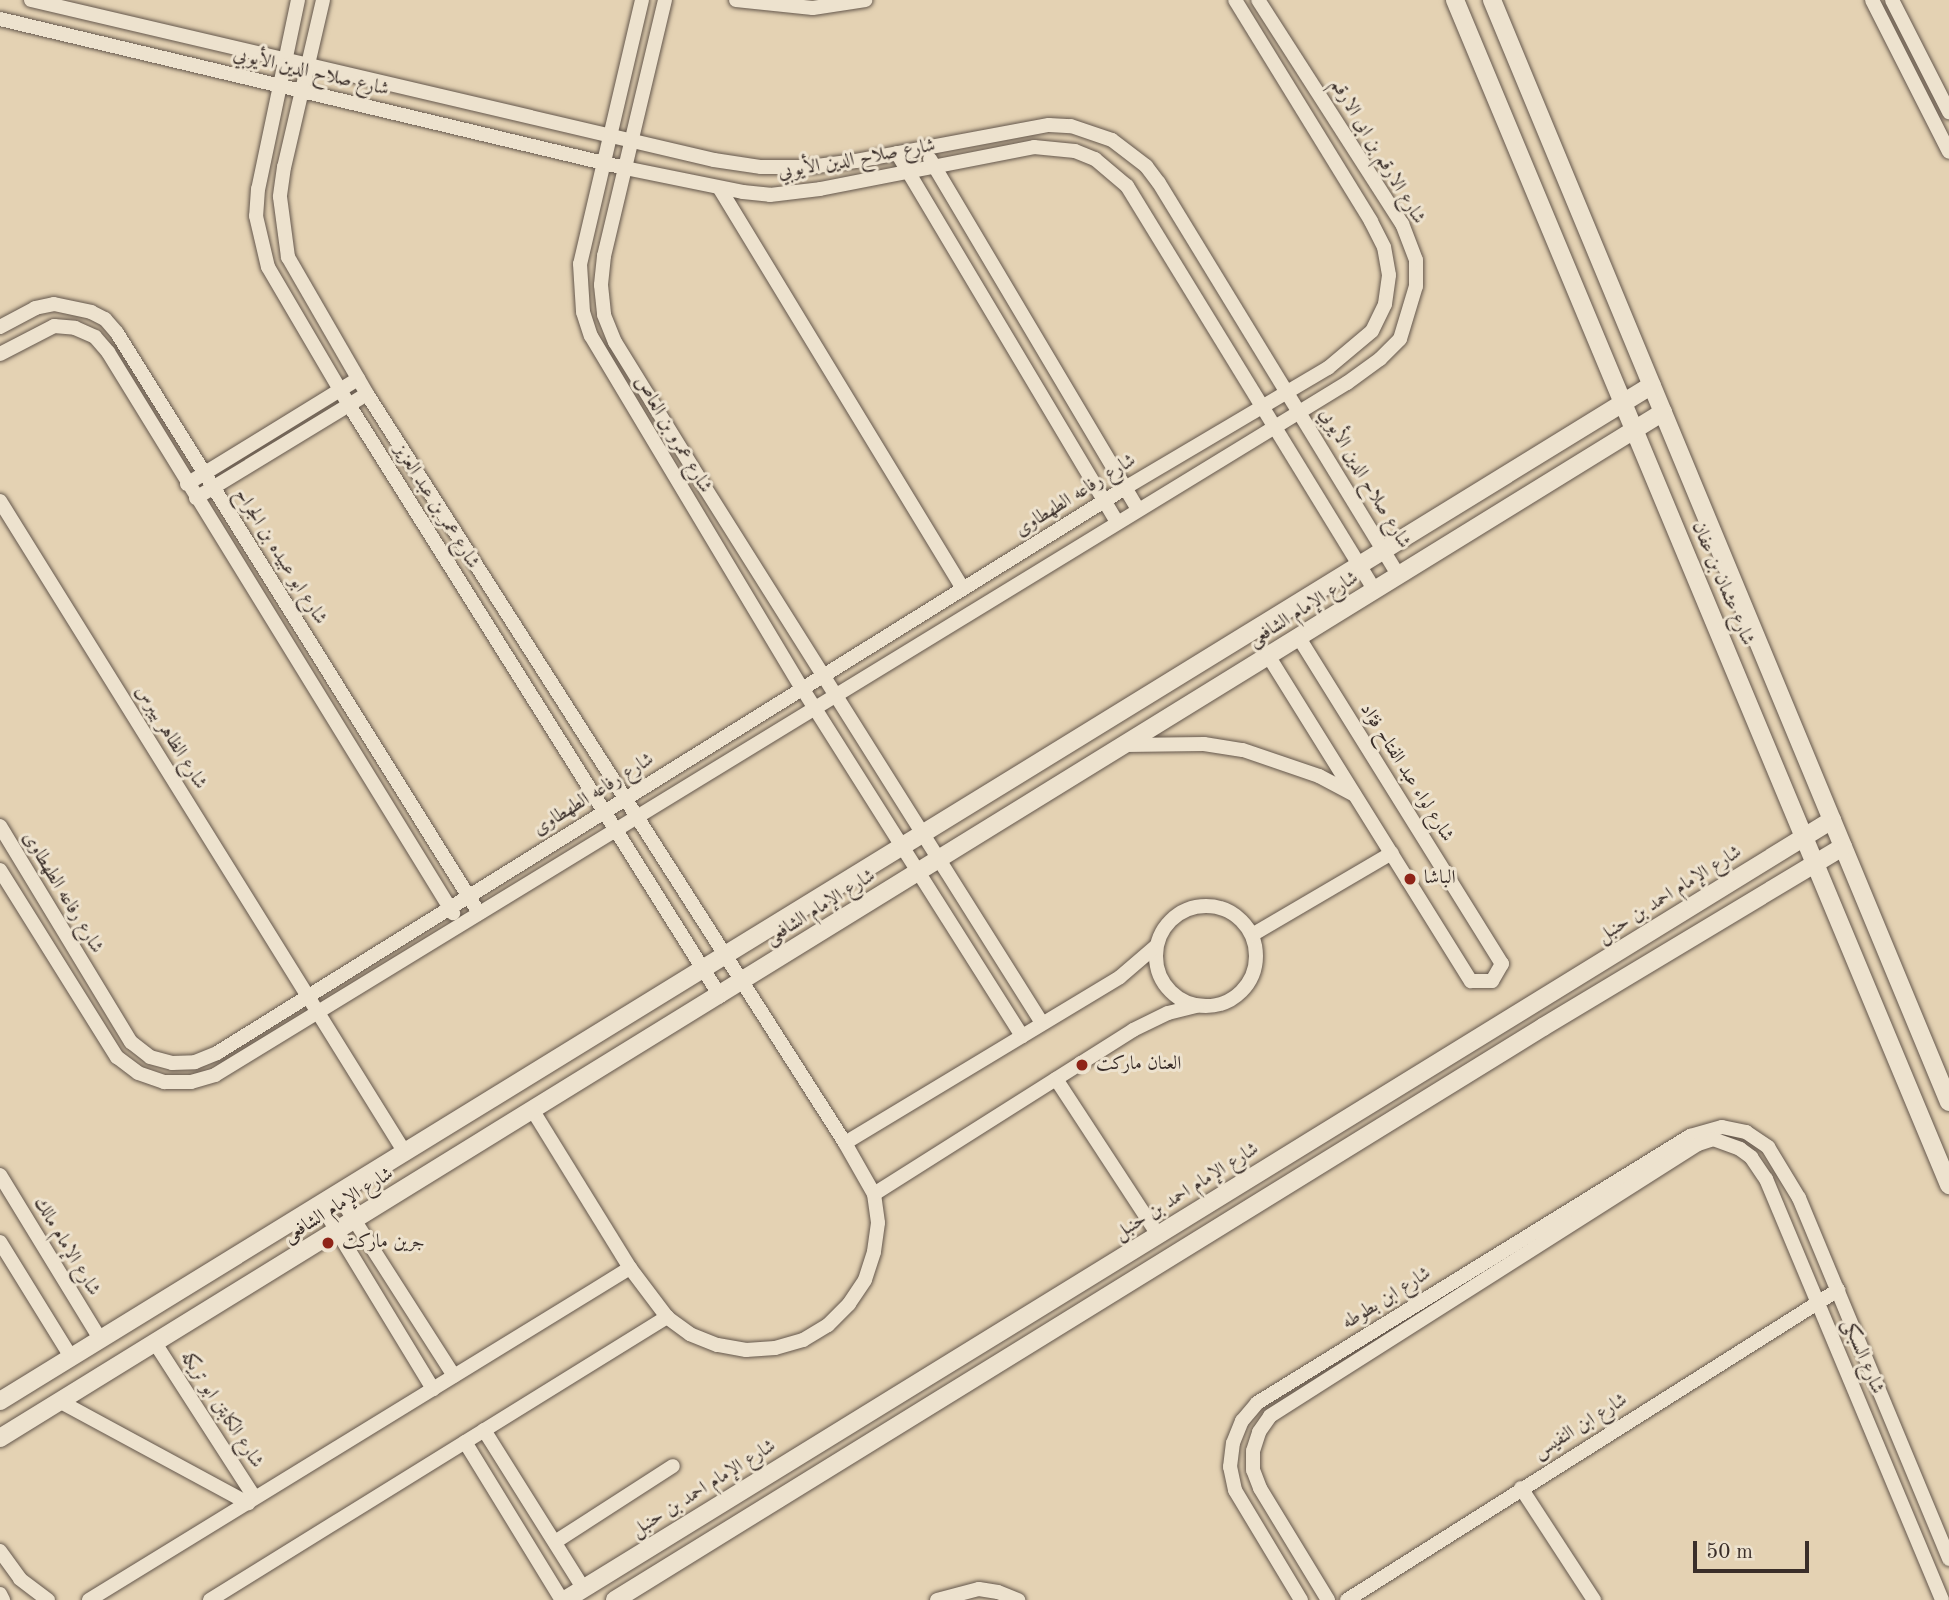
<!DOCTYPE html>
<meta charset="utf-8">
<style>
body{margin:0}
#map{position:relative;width:1949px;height:1600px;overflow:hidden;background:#e4d2b3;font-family:"Old Standard TT",Amiri,serif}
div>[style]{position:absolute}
.roads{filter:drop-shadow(0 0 2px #64574c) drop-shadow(0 0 2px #64574c)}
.minor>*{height:14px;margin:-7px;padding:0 7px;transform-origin:7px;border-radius:7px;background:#ede2ce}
.minor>.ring{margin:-7px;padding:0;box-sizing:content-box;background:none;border:14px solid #ede2ce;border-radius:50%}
.tertiary>*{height:18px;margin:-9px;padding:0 9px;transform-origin:9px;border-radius:9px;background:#ede2ce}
.dots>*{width:19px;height:19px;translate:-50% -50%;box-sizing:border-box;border:4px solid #ede2ce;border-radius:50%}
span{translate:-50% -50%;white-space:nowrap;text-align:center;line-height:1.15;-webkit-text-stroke:6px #ede2ce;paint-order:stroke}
.street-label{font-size:19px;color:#3a2e29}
.poi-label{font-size:19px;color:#3a2e29}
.left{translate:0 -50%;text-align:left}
.scale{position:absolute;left:1693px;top:1541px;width:116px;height:32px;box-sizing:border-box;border:4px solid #3a2e29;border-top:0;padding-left:9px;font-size:21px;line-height:24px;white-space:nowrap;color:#3a2e29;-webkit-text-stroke:5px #ede2ce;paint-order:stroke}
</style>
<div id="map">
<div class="roads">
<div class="minor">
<i style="left:31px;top:0;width:701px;rotate:13.18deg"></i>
<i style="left:714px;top:160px;width:48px;rotate:8.5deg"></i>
<i style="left:761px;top:167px;width:48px"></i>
<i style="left:809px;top:167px;width:47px;rotate:-7.3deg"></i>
<i style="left:856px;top:161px;width:196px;rotate:-10.6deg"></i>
<i style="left:1049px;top:125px;width:22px;rotate:3deg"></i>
<i style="left:1071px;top:126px;width:43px;rotate:18.9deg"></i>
<i style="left:1112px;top:140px;width:43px;rotate:37.4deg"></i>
<i style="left:1146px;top:166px;width:21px;rotate:53deg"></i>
<i style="left:1159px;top:183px;width:460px;rotate:58.6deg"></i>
<i style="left:298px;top:0;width:193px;rotate:101.9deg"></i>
<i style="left:258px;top:189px;width:27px;rotate:94deg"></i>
<i style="left:256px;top:216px;width:52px;rotate:76.8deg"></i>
<i style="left:268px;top:267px;width:160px;rotate:59.6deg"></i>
<i style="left:349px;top:405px;width:698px;rotate:57.88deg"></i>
<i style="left:323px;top:0;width:171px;rotate:103.1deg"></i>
<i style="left:284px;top:167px;width:30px;rotate:98deg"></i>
<i style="left:280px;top:197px;width:61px;rotate:82.4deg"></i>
<i style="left:288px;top:257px;width:158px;rotate:60deg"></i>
<i style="left:367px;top:394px;width:889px;rotate:57.45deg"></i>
<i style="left:845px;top:1143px;width:59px;rotate:60.4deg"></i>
<i style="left:874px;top:1194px;width:29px;rotate:82deg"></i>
<i style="left:878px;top:1223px;width:29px;rotate:98deg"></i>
<i style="left:874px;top:1252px;width:29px;rotate:108deg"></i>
<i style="left:865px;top:1280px;width:29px;rotate:124deg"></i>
<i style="left:849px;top:1304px;width:30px;rotate:135deg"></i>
<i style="left:828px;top:1325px;width:29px;rotate:149deg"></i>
<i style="left:803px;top:1340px;width:29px;rotate:164deg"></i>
<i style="left:775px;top:1348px;width:29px;rotate:176deg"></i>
<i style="left:746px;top:1350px;width:29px;rotate:-170deg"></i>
<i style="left:717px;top:1345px;width:29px;rotate:-158deg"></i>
<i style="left:690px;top:1334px;width:29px;rotate:-144deg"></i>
<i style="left:667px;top:1317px;width:61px;rotate:-127.1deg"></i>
<i style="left:630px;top:1268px;width:185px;rotate:-121.7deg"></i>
<i style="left:642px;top:0;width:271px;rotate:103.2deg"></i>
<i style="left:580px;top:264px;width:48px;rotate:86.4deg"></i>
<i style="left:583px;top:312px;width:25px;rotate:72deg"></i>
<i style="left:591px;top:336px;width:410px;rotate:59.1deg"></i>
<i style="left:802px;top:688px;width:412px;rotate:57.7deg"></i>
<i style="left:665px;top:0;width:263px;rotate:103.4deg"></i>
<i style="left:604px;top:256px;width:29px;rotate:96deg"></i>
<i style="left:601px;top:285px;width:30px;rotate:84deg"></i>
<i style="left:604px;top:315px;width:29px;rotate:68deg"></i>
<i style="left:615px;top:342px;width:156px;rotate:58.3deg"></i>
<i style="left:697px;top:475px;width:648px;rotate:57.81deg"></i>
<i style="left:736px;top:0;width:77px;rotate:5.9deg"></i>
<i style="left:813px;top:8px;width:53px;rotate:-8.7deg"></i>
<i style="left:1872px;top:0;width:170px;rotate:63.1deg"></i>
<i style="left:1892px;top:0;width:126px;rotate:63deg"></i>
<i style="left:0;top:19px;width:643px;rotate:13.41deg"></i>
<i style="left:625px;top:168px;width:120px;rotate:11.5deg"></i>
<i style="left:743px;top:192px;width:27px;rotate:6deg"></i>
<i style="left:770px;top:195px;width:50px;rotate:-6.8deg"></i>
<i style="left:820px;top:189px;width:218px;rotate:-11.1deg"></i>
<i style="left:1034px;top:147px;width:41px;rotate:5.6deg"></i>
<i style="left:1075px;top:151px;width:22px;rotate:22deg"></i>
<i style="left:1095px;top:159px;width:42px;rotate:40.2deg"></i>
<i style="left:1127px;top:186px;width:475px;rotate:58.5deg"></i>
<i style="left:897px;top:153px;width:430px;rotate:59.2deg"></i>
<i style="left:930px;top:159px;width:408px;rotate:59.3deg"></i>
<i style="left:720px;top:189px;width:467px;rotate:58.7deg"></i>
<i style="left:0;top:327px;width:40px;rotate:-28deg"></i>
<i style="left:35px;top:308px;width:19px;rotate:-12deg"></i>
<i style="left:54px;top:304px;width:38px;rotate:12deg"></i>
<i style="left:91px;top:312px;width:16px;rotate:27deg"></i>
<i style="left:105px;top:319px;width:18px;rotate:49deg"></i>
<i style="left:117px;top:333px;width:684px;rotate:58.03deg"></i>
<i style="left:0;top:354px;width:61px;rotate:-27.4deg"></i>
<i style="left:54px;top:326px;width:21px;rotate:5deg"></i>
<i style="left:75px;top:328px;width:22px;rotate:24deg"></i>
<i style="left:95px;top:337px;width:20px;rotate:49deg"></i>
<i style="left:108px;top:352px;width:659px;rotate:58.41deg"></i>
<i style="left:187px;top:484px;width:201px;rotate:-31.6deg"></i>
<i style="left:196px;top:498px;width:200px;rotate:-31.3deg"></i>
<i style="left:0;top:501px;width:765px;rotate:58.14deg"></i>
<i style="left:1269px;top:657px;width:382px;rotate:58.1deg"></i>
<i style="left:1471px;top:981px;width:21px"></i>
<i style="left:1492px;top:981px;width:20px;rotate:-60deg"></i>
<i style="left:1502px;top:964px;width:384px;rotate:-121.9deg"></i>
<i style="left:1125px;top:745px;width:79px;rotate:-0.7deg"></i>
<i style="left:1204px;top:744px;width:39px;rotate:9deg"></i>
<i style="left:1243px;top:750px;width:80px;rotate:18.9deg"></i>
<i style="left:1319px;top:776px;width:40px;rotate:28deg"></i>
<i style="left:0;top:826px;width:253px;rotate:58.8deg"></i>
<i style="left:131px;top:1042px;width:24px;rotate:38deg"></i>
<i style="left:150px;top:1057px;width:23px;rotate:15deg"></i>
<i style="left:172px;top:1063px;width:23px;rotate:-2deg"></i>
<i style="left:195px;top:1062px;width:24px;rotate:-22deg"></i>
<i style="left:217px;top:1053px;width:1069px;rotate:-31.89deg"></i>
<i style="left:1125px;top:488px;width:236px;rotate:-30.6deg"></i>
<i style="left:1328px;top:368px;width:57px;rotate:-40.1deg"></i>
<i style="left:1372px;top:331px;width:30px;rotate:-64deg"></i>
<i style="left:1385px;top:304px;width:29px;rotate:-82deg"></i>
<i style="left:1389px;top:275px;width:28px;rotate:-100deg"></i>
<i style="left:1384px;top:247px;width:29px;rotate:-117deg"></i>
<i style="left:1371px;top:221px;width:259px;rotate:-121.6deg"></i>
<i style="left:0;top:870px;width:221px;rotate:58deg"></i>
<i style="left:117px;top:1057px;width:26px;rotate:37deg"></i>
<i style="left:138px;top:1073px;width:28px;rotate:19deg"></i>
<i style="left:164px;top:1082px;width:27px"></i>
<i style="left:191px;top:1082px;width:25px;rotate:-16deg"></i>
<i style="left:215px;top:1075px;width:1327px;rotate:-31.44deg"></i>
<i style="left:1347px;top:383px;width:41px;rotate:-36deg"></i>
<i style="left:1380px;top:359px;width:28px;rotate:-45deg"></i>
<i style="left:1400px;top:339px;width:55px;rotate:-73.2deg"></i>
<i style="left:1416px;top:286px;width:26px;rotate:-90deg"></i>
<i style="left:1416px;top:260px;width:39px;rotate:-111deg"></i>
<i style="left:1402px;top:224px;width:266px;rotate:-122.7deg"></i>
<i class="ring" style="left:1156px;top:906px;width:86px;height:86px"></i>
<i style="left:1252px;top:935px;width:162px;rotate:-30.4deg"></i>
<i style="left:1056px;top:1079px;width:186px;rotate:56.8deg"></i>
<i style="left:845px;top:1143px;width:321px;rotate:-31.1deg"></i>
<i style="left:1120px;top:977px;width:48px;rotate:-40.7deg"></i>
<i style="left:0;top:1175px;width:192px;rotate:58.6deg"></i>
<i style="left:337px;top:1193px;width:217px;rotate:57.4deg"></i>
<i style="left:874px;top:1194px;width:307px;rotate:-32.3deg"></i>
<i style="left:1133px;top:1030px;width:39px;rotate:-26deg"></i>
<i style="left:1168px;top:1013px;width:30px;rotate:-14deg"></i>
<i style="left:320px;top:1203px;width:218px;rotate:58.7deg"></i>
<i style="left:0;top:1242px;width:135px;rotate:58.3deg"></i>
<i style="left:155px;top:1343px;width:184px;rotate:57.2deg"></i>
<i style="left:61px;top:1402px;width:213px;rotate:28.4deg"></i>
<i style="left:484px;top:1430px;width:186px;rotate:57.9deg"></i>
<i style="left:465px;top:1442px;width:185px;rotate:58.5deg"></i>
<i style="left:1521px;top:1488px;width:134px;rotate:56.9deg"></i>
<i style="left:555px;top:1542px;width:140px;rotate:-32.8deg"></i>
<i style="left:0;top:1551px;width:34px;rotate:54deg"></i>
<i style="left:20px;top:1579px;width:35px;rotate:37deg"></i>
<i style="left:0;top:1594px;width:7px;rotate:63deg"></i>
<i style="left:89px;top:1600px;width:635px;rotate:-31.54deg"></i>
<i style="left:210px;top:1600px;width:538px;rotate:-31.77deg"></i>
<i style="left:937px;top:1600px;width:43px;rotate:-14.7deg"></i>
<i style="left:979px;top:1589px;width:19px;rotate:9deg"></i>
<i style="left:998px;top:1592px;width:22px;rotate:22deg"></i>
<i style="left:1301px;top:1600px;width:128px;rotate:-121deg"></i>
<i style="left:1235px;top:1490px;width:24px;rotate:-102deg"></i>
<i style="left:1230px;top:1467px;width:24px;rotate:-83deg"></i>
<i style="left:1233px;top:1443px;width:24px;rotate:-68deg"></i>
<i style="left:1242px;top:1421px;width:23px;rotate:-50deg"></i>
<i style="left:1257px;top:1403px;width:509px;rotate:-31.66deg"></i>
<i style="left:1690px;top:1136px;width:33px;rotate:-16deg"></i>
<i style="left:1722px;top:1127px;width:25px;rotate:12deg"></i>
<i style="left:1746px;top:1132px;width:27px;rotate:34deg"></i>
<i style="left:1768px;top:1147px;width:60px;rotate:58.7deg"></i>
<i style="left:1799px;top:1198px;width:391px;rotate:67.4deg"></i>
<i style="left:1328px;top:1600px;width:131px;rotate:-121.3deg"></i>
<i style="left:1260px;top:1488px;width:19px;rotate:-111deg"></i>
<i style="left:1253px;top:1470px;width:19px;rotate:-90deg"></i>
<i style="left:1253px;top:1451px;width:20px;rotate:-72deg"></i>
<i style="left:1259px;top:1432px;width:19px;rotate:-55deg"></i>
<i style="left:1270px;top:1416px;width:507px;rotate:-32.44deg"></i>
<i style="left:1698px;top:1144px;width:16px;rotate:-18deg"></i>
<i style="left:1713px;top:1139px;width:29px;rotate:20deg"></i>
<i style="left:1740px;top:1149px;width:14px;rotate:36deg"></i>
<i style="left:1751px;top:1157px;width:27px;rotate:56deg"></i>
<i style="left:1766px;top:1179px;width:456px;rotate:67.3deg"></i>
<i style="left:1347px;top:1600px;width:581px;rotate:-32.27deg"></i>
</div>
<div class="tertiary">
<i style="left:1455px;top:0;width:1284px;rotate:67.37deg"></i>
<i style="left:1492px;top:0;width:1193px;rotate:67.48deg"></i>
<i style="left:0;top:1401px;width:1939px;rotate:-31.59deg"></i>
<i style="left:0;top:1438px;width:1954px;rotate:-31.67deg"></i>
<i style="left:565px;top:1600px;width:1488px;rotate:-31.62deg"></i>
<i style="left:615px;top:1600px;width:1091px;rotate:-31.69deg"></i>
<i style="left:1543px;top:1027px;width:350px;rotate:-31deg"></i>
</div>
</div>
<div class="dots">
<i style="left:1410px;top:879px;background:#8f2418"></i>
<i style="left:1082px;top:1065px;background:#8f2418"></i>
<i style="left:328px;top:1243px;background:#8f2418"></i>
</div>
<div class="street-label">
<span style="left:311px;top:73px;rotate:13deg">شارع صلاح الدين الأيوبي</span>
<span style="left:1377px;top:152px;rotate:59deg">شارع الارقم بن ابى الارقم</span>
<span style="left:857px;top:160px;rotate:-10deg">شارع صلاح الدين الأيوبي</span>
<span style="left:672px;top:435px;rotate:59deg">شارع عمرو بن العاص</span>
<span style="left:1364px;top:479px;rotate:59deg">شارع صلاح الدين الأيوبي</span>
<span style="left:1076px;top:496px;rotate:-32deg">شارع رفاعه الطهطاوى</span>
<span style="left:436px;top:507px;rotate:58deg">شارع عمر بن عبد العزيز</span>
<span style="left:280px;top:557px;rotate:58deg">شارع ابو عبيده بن الجراح</span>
<span style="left:1722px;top:584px;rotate:67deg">شارع عثمان بن عفان</span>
<span style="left:1304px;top:610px;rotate:-32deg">شارع الإمام الشافعى</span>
<span style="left:170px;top:738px;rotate:58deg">شارع الظاهر بيبرس</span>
<span style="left:1406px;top:773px;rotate:58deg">شارع لواء عبد الفتاح فؤاد</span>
<span style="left:594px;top:795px;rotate:-32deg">شارع رفاعه الطهطاوى</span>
<span style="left:62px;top:893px;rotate:59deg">شارع رفاعه الطهطاوى</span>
<span style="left:1670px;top:895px;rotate:-32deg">شارع الإمام احمد بن حنبل</span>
<span style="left:821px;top:908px;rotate:-32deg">شارع الإمام الشافعى</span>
<span style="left:1187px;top:1192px;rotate:-32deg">شارع الإمام احمد بن حنبل</span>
<span style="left:339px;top:1206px;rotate:-32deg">شارع الإمام الشافعى</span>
<span style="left:66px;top:1247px;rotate:59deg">شارع الإمام مالك</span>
<span style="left:1387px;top:1299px;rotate:-32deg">شارع ابن بطوطه</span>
<span style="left:1862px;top:1357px;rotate:67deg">شارع السبكى</span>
<span style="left:221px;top:1410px;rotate:57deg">شارع الكابتن ابو تريكه</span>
<span style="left:1581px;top:1427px;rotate:-32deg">شارع ابن النفيس</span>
<span style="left:704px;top:1489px;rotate:-32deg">شارع الإمام احمد بن حنبل</span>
</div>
<div class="poi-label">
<span class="left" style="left:1424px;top:879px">الباشا</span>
<span class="left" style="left:1096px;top:1065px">العنان ماركت</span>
<span class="left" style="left:342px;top:1243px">جرين ماركت</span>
</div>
<div class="scale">50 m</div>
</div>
